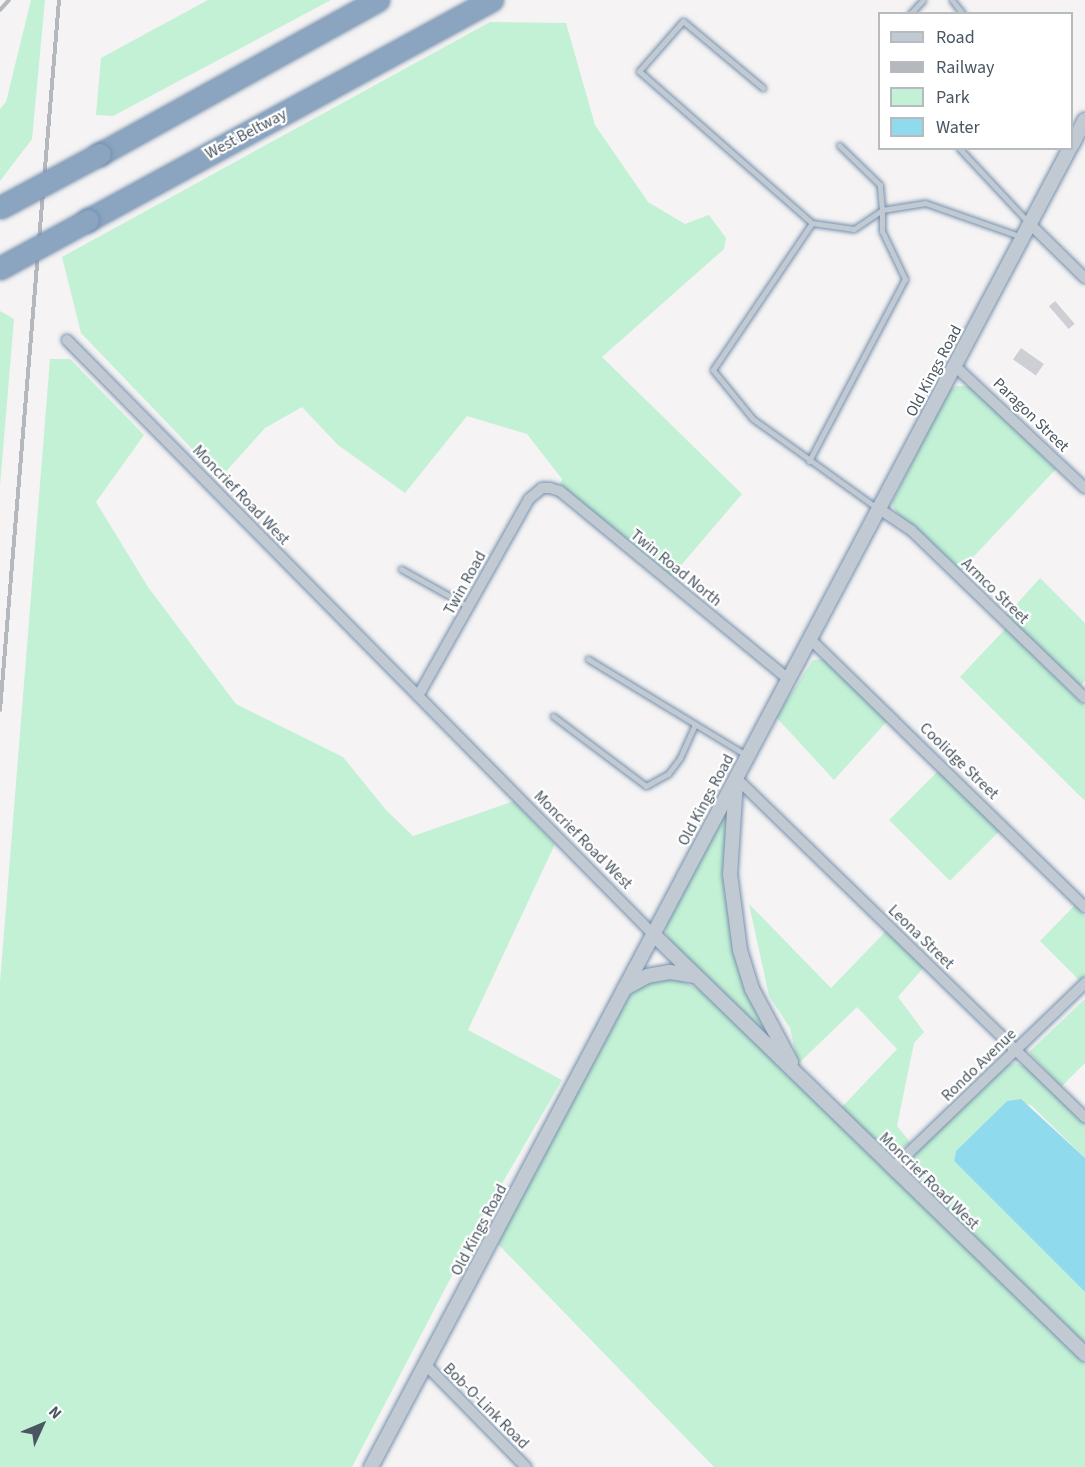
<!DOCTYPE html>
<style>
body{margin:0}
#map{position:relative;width:1085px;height:1467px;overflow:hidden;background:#f5f3f3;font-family:"Source Sans 3",sans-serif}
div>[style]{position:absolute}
.green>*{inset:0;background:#c3f1d5;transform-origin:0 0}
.water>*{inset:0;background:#90daee}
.building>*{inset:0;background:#cdcfd5;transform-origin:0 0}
.roads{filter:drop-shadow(0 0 2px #7690ad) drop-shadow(0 0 2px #7690ad)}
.service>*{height:5px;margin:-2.5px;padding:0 2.5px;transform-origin:2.5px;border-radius:2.5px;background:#c1cad2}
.minor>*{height:10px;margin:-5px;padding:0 5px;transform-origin:5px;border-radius:5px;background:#c1cad2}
.tertiary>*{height:14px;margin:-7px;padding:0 7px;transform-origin:7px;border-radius:7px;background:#c1cad2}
.motorway>*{height:21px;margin:-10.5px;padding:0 10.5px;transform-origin:10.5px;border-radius:10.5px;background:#8ba5c1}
.rail>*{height:4px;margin:-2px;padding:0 2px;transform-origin:2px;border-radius:2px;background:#b5b8bd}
.bridges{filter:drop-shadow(0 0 2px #7690ad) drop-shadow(0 0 2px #7690ad)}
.motorway-bridge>*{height:21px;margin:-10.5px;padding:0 10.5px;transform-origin:10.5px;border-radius:10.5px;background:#8ba5c1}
span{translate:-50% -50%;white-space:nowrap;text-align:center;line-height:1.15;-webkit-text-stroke:4.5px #fff;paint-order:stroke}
.street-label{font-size:16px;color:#4a5661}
.legend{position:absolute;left:878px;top:12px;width:195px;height:138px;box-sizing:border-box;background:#fff;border:2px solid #b7bbc0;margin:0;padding:8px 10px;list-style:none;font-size:18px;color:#4a5661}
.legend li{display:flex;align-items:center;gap:12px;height:30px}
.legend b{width:30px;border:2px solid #b7bbc0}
.north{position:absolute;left:12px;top:1395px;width:60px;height:60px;-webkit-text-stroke:4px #fff;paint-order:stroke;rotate:46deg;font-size:16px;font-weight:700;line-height:24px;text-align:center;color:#4a5661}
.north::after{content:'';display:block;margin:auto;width:21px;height:27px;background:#4a5661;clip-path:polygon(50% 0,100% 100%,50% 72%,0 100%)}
</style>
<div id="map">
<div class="green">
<i style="clip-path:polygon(31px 0,45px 0,32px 139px,0 181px,0 109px,6px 102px)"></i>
<i style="clip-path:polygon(208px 0,331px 0,113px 116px,96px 115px,101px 58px)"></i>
<i style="clip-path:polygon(490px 22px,566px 23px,595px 125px,648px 202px,685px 224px,709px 215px,726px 238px,724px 249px,602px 357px,742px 494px,671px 577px,560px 485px,562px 479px,527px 434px,467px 416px,405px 493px,338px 445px,302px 407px,265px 428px,220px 478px,81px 333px,62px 257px)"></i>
<i style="clip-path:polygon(0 311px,14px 319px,0 486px)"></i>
<i style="clip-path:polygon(50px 359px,70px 359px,144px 435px,96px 502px,148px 587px,236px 704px,343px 757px,386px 810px,413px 836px,514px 801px,555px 844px,468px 1030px,562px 1080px,482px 1218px,352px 1467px,0 1467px,0 983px)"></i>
<i style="clip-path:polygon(957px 386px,968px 386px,979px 392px,1056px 469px,960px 571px,896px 512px,892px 503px,948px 390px)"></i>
<i style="clip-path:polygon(1040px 578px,1085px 623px,1085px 681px,1079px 687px,1006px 616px)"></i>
<i style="clip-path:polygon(1006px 628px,1085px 707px,1085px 801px,960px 677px)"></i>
<i style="clip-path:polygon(824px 659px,888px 720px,834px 780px,776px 717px,813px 660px)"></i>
<i style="left:940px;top:769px;width:86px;height:72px;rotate:45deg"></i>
<i style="clip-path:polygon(728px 808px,725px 877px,770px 1041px,669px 941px,666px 932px,666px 921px)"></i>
<i style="clip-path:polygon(749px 904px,831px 988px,887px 930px,924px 967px,898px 997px,924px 1032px,914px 1043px,897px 1126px,911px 1143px,894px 1152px,885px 1151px,841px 1108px,897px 1049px,857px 1007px,798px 1064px,790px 1028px,769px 996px)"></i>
<i style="clip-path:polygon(1075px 905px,1085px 916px,1085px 976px,1080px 981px,1040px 941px)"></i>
<i style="clip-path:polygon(665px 979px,682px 981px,702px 991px,1085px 1364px,1085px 1467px,714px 1467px,497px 1243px,628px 997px,643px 985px)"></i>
<i style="clip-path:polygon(1085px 999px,1085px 1063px,1061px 1087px,1029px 1052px)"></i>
<i style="clip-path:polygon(1014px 1063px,1025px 1066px,1085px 1122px,1085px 1158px,1031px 1105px,1007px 1101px,956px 1151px,954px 1161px,1085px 1292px,1085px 1347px,909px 1171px,914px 1154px,1007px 1065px)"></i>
</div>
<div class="water">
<i style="clip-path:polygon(1021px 1099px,1085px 1158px,1085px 1292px,954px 1161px,956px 1151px,1007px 1101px)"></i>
</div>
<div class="building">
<i style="left:1055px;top:301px;width:30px;height:8px;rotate:49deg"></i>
<i style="left:1021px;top:348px;width:28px;height:14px;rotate:35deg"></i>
</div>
<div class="roads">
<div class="service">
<i style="left:952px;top:0;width:18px;rotate:52deg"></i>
<i style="left:910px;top:14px;width:19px;rotate:-47deg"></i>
<i style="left:763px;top:88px;width:104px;rotate:-140.1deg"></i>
<i style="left:683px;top:21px;width:67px;rotate:131.3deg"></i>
<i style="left:639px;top:71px;width:230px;rotate:41.3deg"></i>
<i style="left:812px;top:223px;width:177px;rotate:124deg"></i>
<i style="left:713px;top:370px;width:63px;rotate:50.8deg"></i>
<i style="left:753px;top:419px;width:153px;rotate:35.7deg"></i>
<i style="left:959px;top:148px;width:103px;rotate:47deg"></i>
<i style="left:812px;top:223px;width:42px;rotate:8.1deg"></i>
<i style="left:854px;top:229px;width:34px;rotate:-34deg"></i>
<i style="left:882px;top:210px;width:25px;rotate:-95deg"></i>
<i style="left:880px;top:185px;width:57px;rotate:-135.7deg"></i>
<i style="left:809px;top:461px;width:206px;rotate:-62.2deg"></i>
<i style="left:905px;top:279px;width:53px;rotate:-115.6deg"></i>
<i style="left:882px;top:231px;width:21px;rotate:-90deg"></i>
<i style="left:882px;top:210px;width:44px;rotate:-9.2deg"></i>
<i style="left:925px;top:203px;width:103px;rotate:19.3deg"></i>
<i style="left:401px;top:569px;width:78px;rotate:29.2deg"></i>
<i style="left:588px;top:659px;width:185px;rotate:31.3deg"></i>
<i style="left:553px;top:716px;width:116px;rotate:37deg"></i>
<i style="left:646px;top:786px;width:25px;rotate:-29deg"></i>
<i style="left:668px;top:774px;width:20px;rotate:-53deg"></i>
<i style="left:680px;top:758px;width:37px;rotate:-66deg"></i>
</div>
<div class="minor">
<i style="left:1030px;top:224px;width:77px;rotate:44.5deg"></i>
<i style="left:67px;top:340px;width:834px;rotate:45.39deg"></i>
<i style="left:955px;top:366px;width:178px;rotate:43.2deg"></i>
<i style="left:881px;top:510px;width:37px;rotate:34deg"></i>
<i style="left:912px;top:531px;width:240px;rotate:44deg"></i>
<i style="left:810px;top:639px;width:384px;rotate:44.3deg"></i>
<i style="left:418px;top:696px;width:226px;rotate:-60.6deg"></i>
<i style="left:529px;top:499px;width:17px;rotate:-40deg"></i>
<i style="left:542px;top:488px;width:8px"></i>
<i style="left:550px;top:488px;width:10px;rotate:17deg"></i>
<i style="left:560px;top:491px;width:296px;rotate:39.5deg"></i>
<i style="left:736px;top:778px;width:487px;rotate:44.2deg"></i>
<i style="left:893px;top:1168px;width:267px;rotate:-43.9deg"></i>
<i style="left:426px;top:1365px;width:143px;rotate:45.6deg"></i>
</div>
<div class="tertiary">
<i style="left:1072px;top:145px;width:28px;rotate:-63deg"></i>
<i style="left:736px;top:782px;width:92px;rotate:93.7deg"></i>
<i style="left:730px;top:874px;width:77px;rotate:82.5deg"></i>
<i style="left:740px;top:950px;width:41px;rotate:72.9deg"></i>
<i style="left:752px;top:989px;width:83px;rotate:61.9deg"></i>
<i style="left:653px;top:934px;width:603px;rotate:44.19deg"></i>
<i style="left:624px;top:989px;width:26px;rotate:-29deg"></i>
<i style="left:647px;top:976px;width:23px;rotate:-10deg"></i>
<i style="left:670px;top:972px;width:26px;rotate:9deg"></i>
<i style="left:371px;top:1467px;width:1493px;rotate:-62.08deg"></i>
</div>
<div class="motorway">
<i style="left:100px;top:154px;width:318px;rotate:-29deg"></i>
<i style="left:88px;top:220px;width:460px;rotate:-28.6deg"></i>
</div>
</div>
<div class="rail">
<i style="left:0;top:10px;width:13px;rotate:-48deg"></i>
<i style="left:0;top:710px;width:712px;rotate:-85.25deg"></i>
</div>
<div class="bridges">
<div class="motorway-bridge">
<i style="left:1px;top:207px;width:112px;rotate:-28.2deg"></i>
<i style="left:0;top:268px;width:100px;rotate:-28.6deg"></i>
</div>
</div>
<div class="street-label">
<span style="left:246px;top:134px;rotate:-28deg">West Beltway</span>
<span style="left:934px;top:371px;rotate:-62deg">Old Kings Road</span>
<span style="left:1031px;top:415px;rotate:44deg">Paragon Street</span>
<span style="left:241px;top:495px;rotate:46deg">Moncrief Road West</span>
<span style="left:676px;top:568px;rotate:39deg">Twin Road North</span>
<span style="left:465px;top:583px;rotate:-61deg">Twin Road</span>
<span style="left:995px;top:591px;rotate:44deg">Armco Street</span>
<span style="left:959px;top:761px;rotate:44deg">Coolidge Street</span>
<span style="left:706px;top:800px;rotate:-62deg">Old Kings Road</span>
<span style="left:583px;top:840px;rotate:45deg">Moncrief Road West</span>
<span style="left:921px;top:937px;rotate:44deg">Leona Street</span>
<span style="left:979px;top:1065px;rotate:-44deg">Rondo Avenue</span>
<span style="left:929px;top:1181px;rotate:44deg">Moncrief Road West</span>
<span style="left:479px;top:1230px;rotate:-62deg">Old Kings Road</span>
<span style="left:486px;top:1406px;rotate:45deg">Bob-O-Link Road</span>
</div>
<ul class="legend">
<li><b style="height:8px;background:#c1cad2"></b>Road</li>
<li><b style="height:8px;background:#b5b8bd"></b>Railway</li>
<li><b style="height:16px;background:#c3f1d5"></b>Park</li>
<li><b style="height:16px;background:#90daee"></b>Water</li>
</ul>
<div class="north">N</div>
</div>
